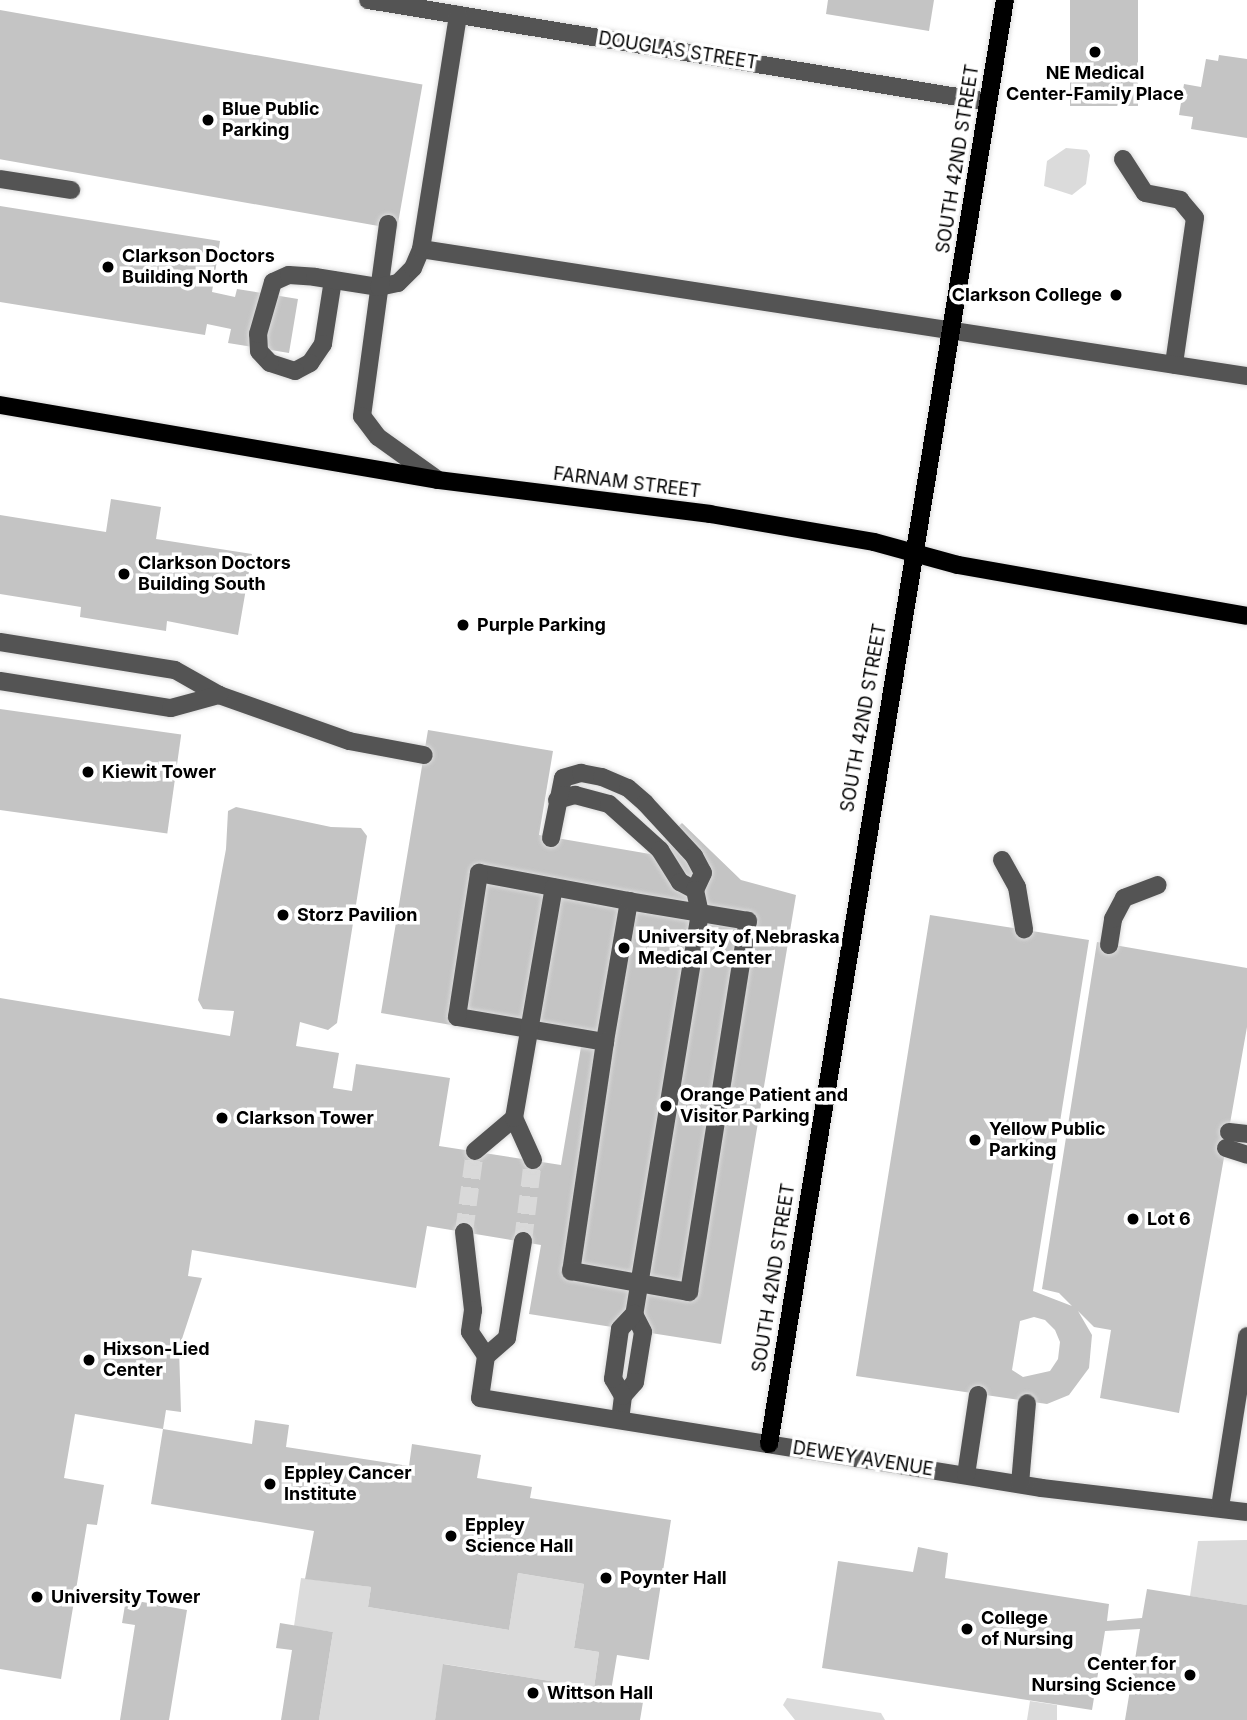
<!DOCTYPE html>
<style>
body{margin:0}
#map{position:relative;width:1247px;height:1720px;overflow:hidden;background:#fff;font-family:Inter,sans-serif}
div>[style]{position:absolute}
.green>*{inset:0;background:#dbdbdb}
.building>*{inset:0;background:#c4c4c4;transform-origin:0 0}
.minor-tunnel>*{height:18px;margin-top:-9px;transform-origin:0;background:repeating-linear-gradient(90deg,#d9d9d9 0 18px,transparent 0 27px)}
.roads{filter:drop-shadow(0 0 2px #dbdbdb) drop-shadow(0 0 2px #dbdbdb)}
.minor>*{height:18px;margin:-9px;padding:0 9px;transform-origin:9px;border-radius:9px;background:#545454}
.major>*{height:18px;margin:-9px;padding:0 9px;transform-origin:9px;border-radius:9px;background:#000}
.dots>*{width:19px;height:19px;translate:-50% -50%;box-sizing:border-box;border:4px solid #fff;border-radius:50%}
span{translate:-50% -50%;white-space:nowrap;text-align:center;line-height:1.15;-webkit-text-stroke:7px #fff;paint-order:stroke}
.street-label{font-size:18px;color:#000}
.poi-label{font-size:18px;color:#000;font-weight:700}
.left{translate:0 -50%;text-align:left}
.right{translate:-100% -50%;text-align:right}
</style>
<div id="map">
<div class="green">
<i style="clip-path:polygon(1066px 148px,1087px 150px,1090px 155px,1086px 184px,1072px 195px,1044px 186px,1047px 161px)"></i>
<i style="clip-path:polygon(1247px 1540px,1247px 1605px,1190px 1596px,1198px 1541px)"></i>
<i style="clip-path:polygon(518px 1573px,584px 1584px,574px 1648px,599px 1652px,594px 1688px,444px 1664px,435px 1720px,319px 1720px,333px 1632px,294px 1626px,301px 1578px,371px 1587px,368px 1607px,509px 1630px)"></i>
<i style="clip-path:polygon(787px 1698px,881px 1713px,885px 1720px,795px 1720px,783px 1705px)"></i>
<i style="clip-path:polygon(1030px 1701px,1057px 1705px,1057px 1720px,1027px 1720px)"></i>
</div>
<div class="building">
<i style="clip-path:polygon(828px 0,934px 0,929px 31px,826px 14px)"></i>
<i style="left:1070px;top:0;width:68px;height:106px"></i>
<i style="left:0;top:10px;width:429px;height:147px;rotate:10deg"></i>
<i style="clip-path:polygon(1219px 55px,1247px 59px,1247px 138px,1191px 129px,1193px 117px,1179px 115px,1184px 84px,1201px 87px,1206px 59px,1218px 61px)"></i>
<i style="clip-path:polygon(0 206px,220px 241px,212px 292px,235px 297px,237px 289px,298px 299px,289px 353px,228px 343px,231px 329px,207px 324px,205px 335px,0 302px)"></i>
<i style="clip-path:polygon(111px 499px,161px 507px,156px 539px,252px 554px,238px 635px,167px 621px,166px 631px,80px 617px,81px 607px,0 594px,0 515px,106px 532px)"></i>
<i style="left:0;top:709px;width:183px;height:100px;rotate:8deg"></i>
<i style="clip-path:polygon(428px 730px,553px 751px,539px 835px,650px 854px,682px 823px,741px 880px,796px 895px,721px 1344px,529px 1314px,541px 1245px,427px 1226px,416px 1288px,192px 1250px,188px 1276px,202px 1278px,179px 1348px,181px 1412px,166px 1410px,163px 1429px,75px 1414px,64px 1478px,104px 1485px,97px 1525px,87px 1524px,61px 1679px,0 1669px,0 998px,230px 1036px,234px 1011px,203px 1009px,198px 1000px,226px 849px,228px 811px,236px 807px,331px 827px,361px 828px,367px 836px,337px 1023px,328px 1030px,300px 1022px,296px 1046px,339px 1053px,333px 1088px,352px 1091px,356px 1064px,450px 1078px,439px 1146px,561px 1165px,581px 1047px,381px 1013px)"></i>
<i style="clip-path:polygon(evenodd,930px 915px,1089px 940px,1033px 1291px,1072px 1306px,1059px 1293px,1042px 1289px,1097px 942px,1247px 968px,1247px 1027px,1179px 1413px,1100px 1398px,1111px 1330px,1094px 1327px,1078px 1311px,1092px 1335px,1089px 1368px,1069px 1395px,1047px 1404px,856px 1376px,930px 915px,1034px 1317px,1045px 1320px,1055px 1330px,1060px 1342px,1058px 1359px,1050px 1371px,1023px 1377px,1012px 1370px,1020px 1321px,1034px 1317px)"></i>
<i style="clip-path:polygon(255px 1420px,289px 1425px,286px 1447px,409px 1466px,412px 1444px,481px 1455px,477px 1478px,532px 1487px,530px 1498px,671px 1520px,649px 1660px,617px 1655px,611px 1691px,644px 1696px,640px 1720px,435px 1720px,443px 1664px,594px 1688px,599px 1652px,574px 1648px,584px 1584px,518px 1573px,509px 1630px,368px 1607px,371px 1587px,305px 1579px,314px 1531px,151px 1504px,163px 1429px,252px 1444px)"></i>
<i style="clip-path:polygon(918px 1547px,948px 1553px,945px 1578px,1109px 1604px,1107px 1621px,1142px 1618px,1147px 1589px,1247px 1605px,1247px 1720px,1125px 1720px,1140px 1629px,1105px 1631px,1092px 1710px,822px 1668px,838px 1561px,913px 1572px)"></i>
<i style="clip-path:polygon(126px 1599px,187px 1610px,169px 1720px,120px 1720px,135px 1625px,122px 1623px)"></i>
<i style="clip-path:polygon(280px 1623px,333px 1632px,319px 1720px,281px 1720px,292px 1650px,276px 1648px)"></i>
</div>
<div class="minor-tunnel">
<i style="left:464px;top:1232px;width:82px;rotate:-82.3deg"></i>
<i style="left:523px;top:1241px;width:82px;rotate:-83deg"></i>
</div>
<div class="roads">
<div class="minor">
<i style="left:368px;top:0;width:628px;rotate:9.34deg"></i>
<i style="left:1123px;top:159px;width:40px;rotate:57.1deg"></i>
<i style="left:1145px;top:193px;width:36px;rotate:11deg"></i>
<i style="left:1180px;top:200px;width:23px;rotate:50deg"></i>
<i style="left:1195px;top:218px;width:148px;rotate:98.2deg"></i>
<i style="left:0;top:179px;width:72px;rotate:8.8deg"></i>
<i style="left:388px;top:224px;width:194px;rotate:97.7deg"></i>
<i style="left:362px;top:416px;width:26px;rotate:53deg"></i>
<i style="left:378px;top:437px;width:74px;rotate:35.6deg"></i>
<i style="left:421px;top:249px;width:836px;rotate:8.74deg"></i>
<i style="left:333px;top:280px;width:65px;rotate:98.9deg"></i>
<i style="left:323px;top:344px;width:23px;rotate:124deg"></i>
<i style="left:310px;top:363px;width:17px;rotate:152deg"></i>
<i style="left:295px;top:371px;width:26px;rotate:-162deg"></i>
<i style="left:270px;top:363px;width:16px;rotate:-133deg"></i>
<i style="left:259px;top:351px;width:17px;rotate:-93deg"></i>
<i style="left:258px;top:334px;width:54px;rotate:-73.9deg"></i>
<i style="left:273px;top:282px;width:17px;rotate:-24deg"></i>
<i style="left:289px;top:275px;width:26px;rotate:4deg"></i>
<i style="left:315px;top:277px;width:65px;rotate:8.9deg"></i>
<i style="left:379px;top:287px;width:19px;rotate:-12deg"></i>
<i style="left:398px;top:283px;width:21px;rotate:-45deg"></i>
<i style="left:413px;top:268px;width:21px;rotate:-67deg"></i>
<i style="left:421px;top:249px;width:237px;rotate:-81deg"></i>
<i style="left:0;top:642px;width:177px;rotate:9.1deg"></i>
<i style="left:175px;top:670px;width:51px;rotate:29.6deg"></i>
<i style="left:219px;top:695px;width:138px;rotate:19.5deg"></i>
<i style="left:349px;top:741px;width:76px;rotate:10.6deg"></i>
<i style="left:0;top:681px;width:173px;rotate:9deg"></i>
<i style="left:171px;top:708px;width:50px;rotate:-15.2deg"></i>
<i style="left:557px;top:800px;width:19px;rotate:-16deg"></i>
<i style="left:575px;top:795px;width:35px;rotate:15deg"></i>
<i style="left:609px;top:804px;width:69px;rotate:42deg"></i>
<i style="left:660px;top:850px;width:38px;rotate:58deg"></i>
<i style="left:680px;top:882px;width:17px;rotate:28deg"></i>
<i style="left:551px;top:838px;width:61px;rotate:-78.7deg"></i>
<i style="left:563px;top:778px;width:19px;rotate:-16deg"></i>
<i style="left:581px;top:773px;width:21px;rotate:11deg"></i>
<i style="left:602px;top:777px;width:28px;rotate:23deg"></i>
<i style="left:628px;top:788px;width:23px;rotate:41deg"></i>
<i style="left:645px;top:803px;width:72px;rotate:47.2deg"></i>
<i style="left:694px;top:856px;width:19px;rotate:62deg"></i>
<i style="left:703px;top:873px;width:19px;rotate:115deg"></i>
<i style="left:695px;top:890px;width:24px;rotate:78deg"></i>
<i style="left:700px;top:913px;width:406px;rotate:99.3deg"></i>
<i style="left:634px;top:1314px;width:20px;rotate:63deg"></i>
<i style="left:643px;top:1332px;width:51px;rotate:99.1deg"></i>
<i style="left:635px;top:1382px;width:18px;rotate:131deg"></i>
<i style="left:623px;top:1396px;width:24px;rotate:97deg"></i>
<i style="left:1002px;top:860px;width:31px;rotate:61deg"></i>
<i style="left:1017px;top:887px;width:43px;rotate:80.5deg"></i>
<i style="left:479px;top:873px;width:153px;rotate:10.6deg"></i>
<i style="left:629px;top:901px;width:143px;rotate:99.7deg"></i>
<i style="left:605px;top:1042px;width:150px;rotate:-170.4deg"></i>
<i style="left:457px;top:1017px;width:146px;rotate:-81.3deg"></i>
<i style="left:1109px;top:945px;width:26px;rotate:-81deg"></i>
<i style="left:1113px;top:919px;width:24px;rotate:-62deg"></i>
<i style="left:1124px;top:898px;width:36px;rotate:-21deg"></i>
<i style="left:605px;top:1042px;width:232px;rotate:98.4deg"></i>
<i style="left:571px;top:1271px;width:120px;rotate:10.1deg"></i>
<i style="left:689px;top:1292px;width:376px;rotate:-81deg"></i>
<i style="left:748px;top:921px;width:121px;rotate:-170.5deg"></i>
<i style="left:1229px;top:1132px;width:18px;rotate:6deg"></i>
<i style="left:1226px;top:1148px;width:22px;rotate:18deg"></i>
<i style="left:475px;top:1151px;width:51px;rotate:-40.2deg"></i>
<i style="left:533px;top:1160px;width:46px;rotate:-114.3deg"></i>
<i style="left:514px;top:1118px;width:234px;rotate:-80.2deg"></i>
<i style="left:464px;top:1232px;width:79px;rotate:83.4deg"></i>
<i style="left:473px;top:1310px;width:22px;rotate:98deg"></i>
<i style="left:470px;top:1332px;width:29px;rotate:56deg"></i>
<i style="left:523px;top:1241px;width:98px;rotate:99.4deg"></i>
<i style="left:507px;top:1338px;width:28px;rotate:139deg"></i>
<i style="left:486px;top:1356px;width:42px;rotate:98.1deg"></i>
<i style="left:480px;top:1398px;width:569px;rotate:9.1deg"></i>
<i style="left:1042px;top:1488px;width:206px;rotate:6.7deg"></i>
<i style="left:623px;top:1396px;width:20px;rotate:-120deg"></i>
<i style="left:613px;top:1379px;width:50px;rotate:-82deg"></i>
<i style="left:620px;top:1329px;width:21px;rotate:-47deg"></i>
<i style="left:966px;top:1475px;width:81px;rotate:-81.5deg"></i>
<i style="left:1020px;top:1484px;width:81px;rotate:-85.1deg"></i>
<i style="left:1220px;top:1507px;width:173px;rotate:-81deg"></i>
</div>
<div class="major">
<i style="left:0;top:405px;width:444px;rotate:9.7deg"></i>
<i style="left:438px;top:480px;width:274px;rotate:7.1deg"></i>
<i style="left:710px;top:514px;width:166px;rotate:9.7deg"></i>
<i style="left:874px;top:542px;width:87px;rotate:15.3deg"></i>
<i style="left:958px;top:565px;width:293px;rotate:10deg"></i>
<i style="left:769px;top:1444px;width:1463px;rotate:-80.72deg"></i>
</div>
</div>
<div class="dots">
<i style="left:1095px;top:52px;background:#000"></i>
<i style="left:208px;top:120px;background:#000"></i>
<i style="left:108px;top:267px;background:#000"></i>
<i style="left:1116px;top:295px;background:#000"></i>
<i style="left:124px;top:574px;background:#000"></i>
<i style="left:463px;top:625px;background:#000"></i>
<i style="left:88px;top:772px;background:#000"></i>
<i style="left:283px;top:915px;background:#000"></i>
<i style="left:624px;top:948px;background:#000"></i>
<i style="left:666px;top:1106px;background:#000"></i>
<i style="left:222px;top:1118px;background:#000"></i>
<i style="left:975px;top:1140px;background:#000"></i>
<i style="left:1133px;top:1219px;background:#000"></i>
<i style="left:89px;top:1360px;background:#000"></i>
<i style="left:270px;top:1484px;background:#000"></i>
<i style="left:451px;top:1536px;background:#000"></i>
<i style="left:606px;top:1578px;background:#000"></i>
<i style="left:37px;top:1597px;background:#000"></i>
<i style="left:967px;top:1629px;background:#000"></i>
<i style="left:1190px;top:1675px;background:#000"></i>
<i style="left:533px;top:1693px;background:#000"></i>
</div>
<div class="street-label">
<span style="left:678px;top:51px;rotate:9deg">DOUGLAS STREET</span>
<span style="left:958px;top:159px;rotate:-81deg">SOUTH 42ND STREET</span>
<span style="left:627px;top:483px;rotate:7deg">FARNAM STREET</span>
<span style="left:864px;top:718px;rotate:-80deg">SOUTH 42ND STREET</span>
<span style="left:774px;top:1278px;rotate:-81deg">SOUTH 42ND STREET</span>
<span style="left:863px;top:1459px;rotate:9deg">DEWEY AVENUE</span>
</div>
<div class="poi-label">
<span style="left:1095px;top:84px">NE Medical<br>Center-Family Place</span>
<span class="left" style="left:222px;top:120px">Blue Public<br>Parking</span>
<span class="left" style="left:122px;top:267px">Clarkson Doctors<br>Building North</span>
<span class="right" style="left:1102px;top:295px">Clarkson College</span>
<span class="left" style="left:138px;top:574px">Clarkson Doctors<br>Building South</span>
<span class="left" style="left:477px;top:625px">Purple Parking</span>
<span class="left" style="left:102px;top:772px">Kiewit Tower</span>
<span class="left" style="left:297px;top:915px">Storz Pavilion</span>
<span class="left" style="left:638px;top:948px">University of Nebraska<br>Medical Center</span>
<span class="left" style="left:680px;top:1106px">Orange Patient and<br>Visitor Parking</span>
<span class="left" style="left:236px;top:1118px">Clarkson Tower</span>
<span class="left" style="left:989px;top:1140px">Yellow Public<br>Parking</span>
<span class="left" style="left:1147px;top:1219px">Lot 6</span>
<span class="left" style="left:103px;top:1360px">Hixson-Lied<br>Center</span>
<span class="left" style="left:284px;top:1484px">Eppley Cancer<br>Institute</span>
<span class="left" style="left:465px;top:1536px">Eppley<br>Science Hall</span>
<span class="left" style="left:620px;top:1578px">Poynter Hall</span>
<span class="left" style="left:51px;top:1597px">University Tower</span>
<span class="left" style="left:981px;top:1629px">College<br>of Nursing</span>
<span class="right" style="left:1176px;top:1675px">Center for<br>Nursing Science</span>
<span class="left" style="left:547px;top:1693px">Wittson Hall</span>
</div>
</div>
